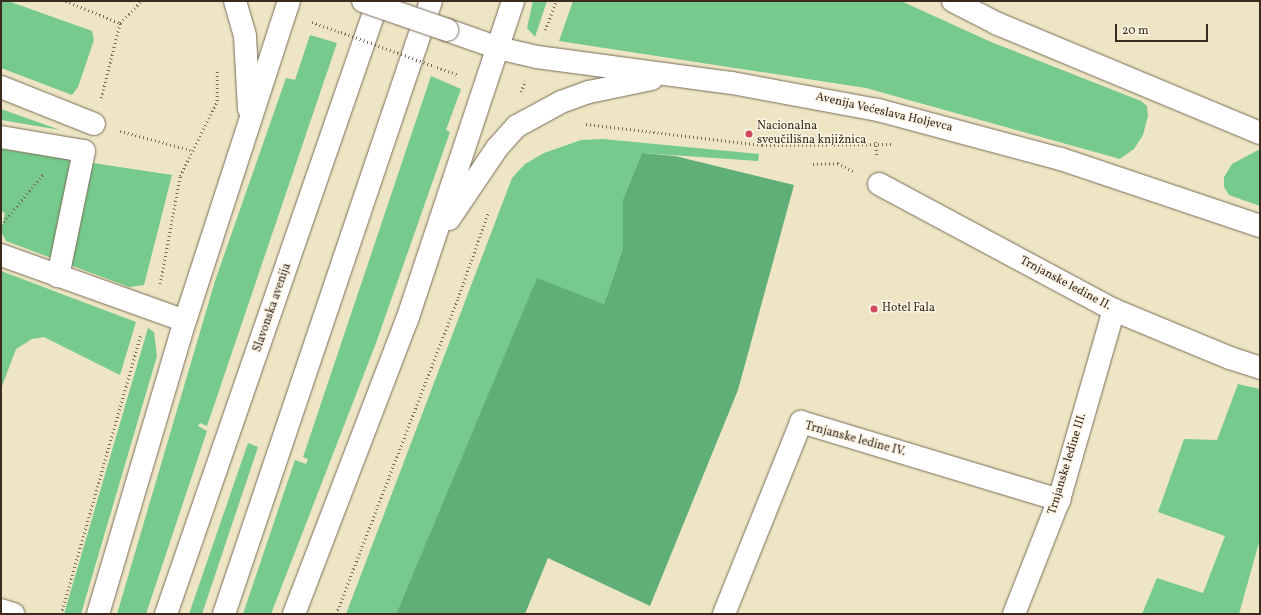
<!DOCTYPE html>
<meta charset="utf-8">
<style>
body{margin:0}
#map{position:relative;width:1261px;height:615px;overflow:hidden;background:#ede5c4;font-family:Vollkorn,serif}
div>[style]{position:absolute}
.green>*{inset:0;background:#76ca8d}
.forest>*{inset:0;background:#60ae78}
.path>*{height:2.5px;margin-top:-1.25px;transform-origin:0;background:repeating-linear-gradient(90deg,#796b58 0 1px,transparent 0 4px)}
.roads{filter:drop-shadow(0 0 1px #796b58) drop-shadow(0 0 1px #796b58)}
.minor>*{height:22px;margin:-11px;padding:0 11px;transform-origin:11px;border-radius:11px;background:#fff}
.major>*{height:22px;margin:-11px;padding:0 11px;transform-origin:11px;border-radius:11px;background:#fff}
.path-bridge>*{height:2.5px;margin-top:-1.25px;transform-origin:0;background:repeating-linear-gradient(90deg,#796b58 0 1px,transparent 0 4px)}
.bridges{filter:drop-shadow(0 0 1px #796b58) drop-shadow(0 0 1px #796b58)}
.major-bridge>*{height:22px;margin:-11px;padding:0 11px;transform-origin:11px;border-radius:11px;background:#fff}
.dots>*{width:11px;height:11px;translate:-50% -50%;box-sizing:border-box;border:2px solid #fcf5e5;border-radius:50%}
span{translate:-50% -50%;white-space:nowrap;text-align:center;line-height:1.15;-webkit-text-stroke:3px #fcf5e5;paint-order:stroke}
.street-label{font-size:12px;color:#3b2a1e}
.poi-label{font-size:12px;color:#3b2a1e}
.left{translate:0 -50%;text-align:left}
.frame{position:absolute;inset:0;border:2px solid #3b2a1e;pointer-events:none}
.scale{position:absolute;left:1115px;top:24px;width:93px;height:18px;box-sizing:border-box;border:2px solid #3b2a1e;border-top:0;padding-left:5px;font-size:12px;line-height:14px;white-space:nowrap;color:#3b2a1e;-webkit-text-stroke:3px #fcf5e5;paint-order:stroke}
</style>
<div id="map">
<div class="green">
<i style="clip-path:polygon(1px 1px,8px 1px,92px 31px,94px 40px,78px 87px,72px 95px,1px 68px)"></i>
<i style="clip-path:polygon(533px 1px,547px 1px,535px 37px,527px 28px)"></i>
<i style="clip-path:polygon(573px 1px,901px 1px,991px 42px,1141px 101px,1147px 106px,1148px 116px,1143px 135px,1134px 149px,1120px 159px,866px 88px,559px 41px)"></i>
<i style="clip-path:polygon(310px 35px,337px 43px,207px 426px,200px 423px,198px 426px,207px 431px,146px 614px,117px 614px,215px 281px,286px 78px,295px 80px)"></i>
<i style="clip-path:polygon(431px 76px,461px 89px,446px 130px,450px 132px,376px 343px,271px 614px,243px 614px,295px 460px,306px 464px,308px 459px,303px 457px)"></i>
<i style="clip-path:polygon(1px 109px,60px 130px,1px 120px)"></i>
<i style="clip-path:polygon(603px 139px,759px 154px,758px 161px,642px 153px,623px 199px,623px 248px,604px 304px,537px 279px,396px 614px,346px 614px,512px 178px,525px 164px,544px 153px,581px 140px)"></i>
<i style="clip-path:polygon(1px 149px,172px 175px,144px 285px,129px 287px,6px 241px,1px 232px,5px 213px,1px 211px)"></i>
<i style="clip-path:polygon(1260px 149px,1260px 206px,1229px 195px,1224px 187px,1224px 177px,1232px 164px)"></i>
<i style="clip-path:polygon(1px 271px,136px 322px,120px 375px,44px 337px,32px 339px,16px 349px,1px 389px)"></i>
<i style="clip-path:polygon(148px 328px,154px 332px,157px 356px,81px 614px,64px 614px)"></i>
<i style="clip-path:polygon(1238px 384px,1260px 389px,1260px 539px,1239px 614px,1142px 614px,1157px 578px,1203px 593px,1225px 536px,1158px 512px,1184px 439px,1217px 440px)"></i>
<i style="clip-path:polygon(248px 443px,258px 447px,202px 614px,189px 614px)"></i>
</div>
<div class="forest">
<i style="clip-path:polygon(642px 153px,675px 156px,794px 185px,738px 390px,650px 606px,548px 558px,525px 614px,396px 614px,537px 278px,604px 304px,623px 248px,623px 199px)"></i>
</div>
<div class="path">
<i style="left:66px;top:1px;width:58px;rotate:22.2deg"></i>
<i style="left:312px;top:22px;width:29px;rotate:20deg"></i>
<i style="left:545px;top:30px;width:31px;rotate:-69deg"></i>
<i style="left:437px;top:67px;width:23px;rotate:20deg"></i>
<i style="left:521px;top:92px;width:12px;rotate:-70deg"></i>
<i style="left:101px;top:98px;width:77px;rotate:-75.8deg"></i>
<i style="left:120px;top:23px;width:30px;rotate:-46deg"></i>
<i style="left:586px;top:124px;width:177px;rotate:6.8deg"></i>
<i style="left:762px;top:145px;width:129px;rotate:-0.4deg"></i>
<i style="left:120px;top:131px;width:73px;rotate:15deg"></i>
<i style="left:876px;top:142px;width:16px;rotate:86deg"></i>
<i style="left:813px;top:164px;width:25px;rotate:-2deg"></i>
<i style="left:838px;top:163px;width:19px;rotate:28deg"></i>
<i style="left:1px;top:225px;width:67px;rotate:-50.4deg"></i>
<i style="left:160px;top:284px;width:110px;rotate:-79.5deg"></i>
<i style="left:180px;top:176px;width:84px;rotate:-63.7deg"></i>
<i style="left:217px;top:101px;width:30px;rotate:-90deg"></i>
<i style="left:61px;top:614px;width:292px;rotate:-74.1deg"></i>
<i style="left:336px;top:614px;width:339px;rotate:-68.9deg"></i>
<i style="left:458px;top:298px;width:90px;rotate:-70.6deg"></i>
</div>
<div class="roads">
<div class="minor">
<i style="left:1px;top:87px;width:100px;rotate:21.7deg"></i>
<i style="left:1px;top:137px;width:84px;rotate:9.6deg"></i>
<i style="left:84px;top:151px;width:128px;rotate:101.7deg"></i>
<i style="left:879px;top:184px;width:267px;rotate:28.2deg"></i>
<i style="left:1114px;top:310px;width:126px;rotate:22.5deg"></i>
<i style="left:1230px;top:358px;width:32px;rotate:18deg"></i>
<i style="left:1px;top:255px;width:195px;rotate:19.7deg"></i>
<i style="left:1px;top:610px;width:13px;rotate:18deg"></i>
<i style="left:724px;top:614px;width:207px;rotate:-68.1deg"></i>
<i style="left:801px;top:422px;width:270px;rotate:16.8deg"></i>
<i style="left:1014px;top:614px;width:123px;rotate:-68.5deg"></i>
<i style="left:1059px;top:500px;width:198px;rotate:-73.9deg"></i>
</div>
<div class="major">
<i style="left:235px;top:1px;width:36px;rotate:74deg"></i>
<i style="left:245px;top:36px;width:73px;rotate:86.9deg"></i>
<i style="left:953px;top:1px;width:51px;rotate:27.1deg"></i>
<i style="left:998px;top:24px;width:284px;rotate:22.6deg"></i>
<i style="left:447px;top:30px;width:54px;rotate:19.4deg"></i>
<i style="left:498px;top:48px;width:40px;rotate:13deg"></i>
<i style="left:537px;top:57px;width:197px;rotate:7.6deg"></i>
<i style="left:732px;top:83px;width:148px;rotate:10.5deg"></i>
<i style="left:878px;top:110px;width:189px;rotate:15deg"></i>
<i style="left:1061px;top:159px;width:210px;rotate:18.6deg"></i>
<i style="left:449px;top:219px;width:86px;rotate:-55.9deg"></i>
<i style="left:497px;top:148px;width:30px;rotate:-48deg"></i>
<i style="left:517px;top:126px;width:50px;rotate:-28.6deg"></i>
<i style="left:561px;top:102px;width:30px;rotate:-20deg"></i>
<i style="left:589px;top:92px;width:64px;rotate:-11.7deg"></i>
<i style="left:98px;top:614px;width:306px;rotate:-73.5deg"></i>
<i style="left:185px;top:321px;width:336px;rotate:-72deg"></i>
<i style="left:166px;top:614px;width:649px;rotate:-70.92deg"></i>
<i style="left:224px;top:614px;width:647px;rotate:-71.34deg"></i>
<i style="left:294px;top:614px;width:315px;rotate:-69deg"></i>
<i style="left:407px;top:320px;width:336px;rotate:-71.6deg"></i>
</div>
</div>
<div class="path-bridge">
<i style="left:341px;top:32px;width:99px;rotate:20.1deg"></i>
</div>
<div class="bridges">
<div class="major-bridge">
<i style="left:363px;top:1px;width:89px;rotate:19deg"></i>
</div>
</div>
<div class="dots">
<i style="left:749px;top:134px;background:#d1495b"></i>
<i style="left:874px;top:309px;background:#d1495b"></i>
</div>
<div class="street-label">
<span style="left:884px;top:113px;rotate:13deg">Avenija Većeslava Holjevca</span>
<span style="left:1065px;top:284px;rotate:28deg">Trnjanske ledine II.</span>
<span style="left:273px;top:308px;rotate:-71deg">Slavonska avenija</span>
<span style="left:855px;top:440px;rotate:15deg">Trnjanske ledine IV.</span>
<span style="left:1068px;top:464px;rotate:-73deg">Trnjanske ledine III.</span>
</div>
<div class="poi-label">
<span class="left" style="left:757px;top:134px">Nacionalna<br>sveučilišna knjižnica</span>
<span class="left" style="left:882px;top:309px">Hotel Fala</span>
</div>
<div class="frame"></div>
<div class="scale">20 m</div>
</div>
